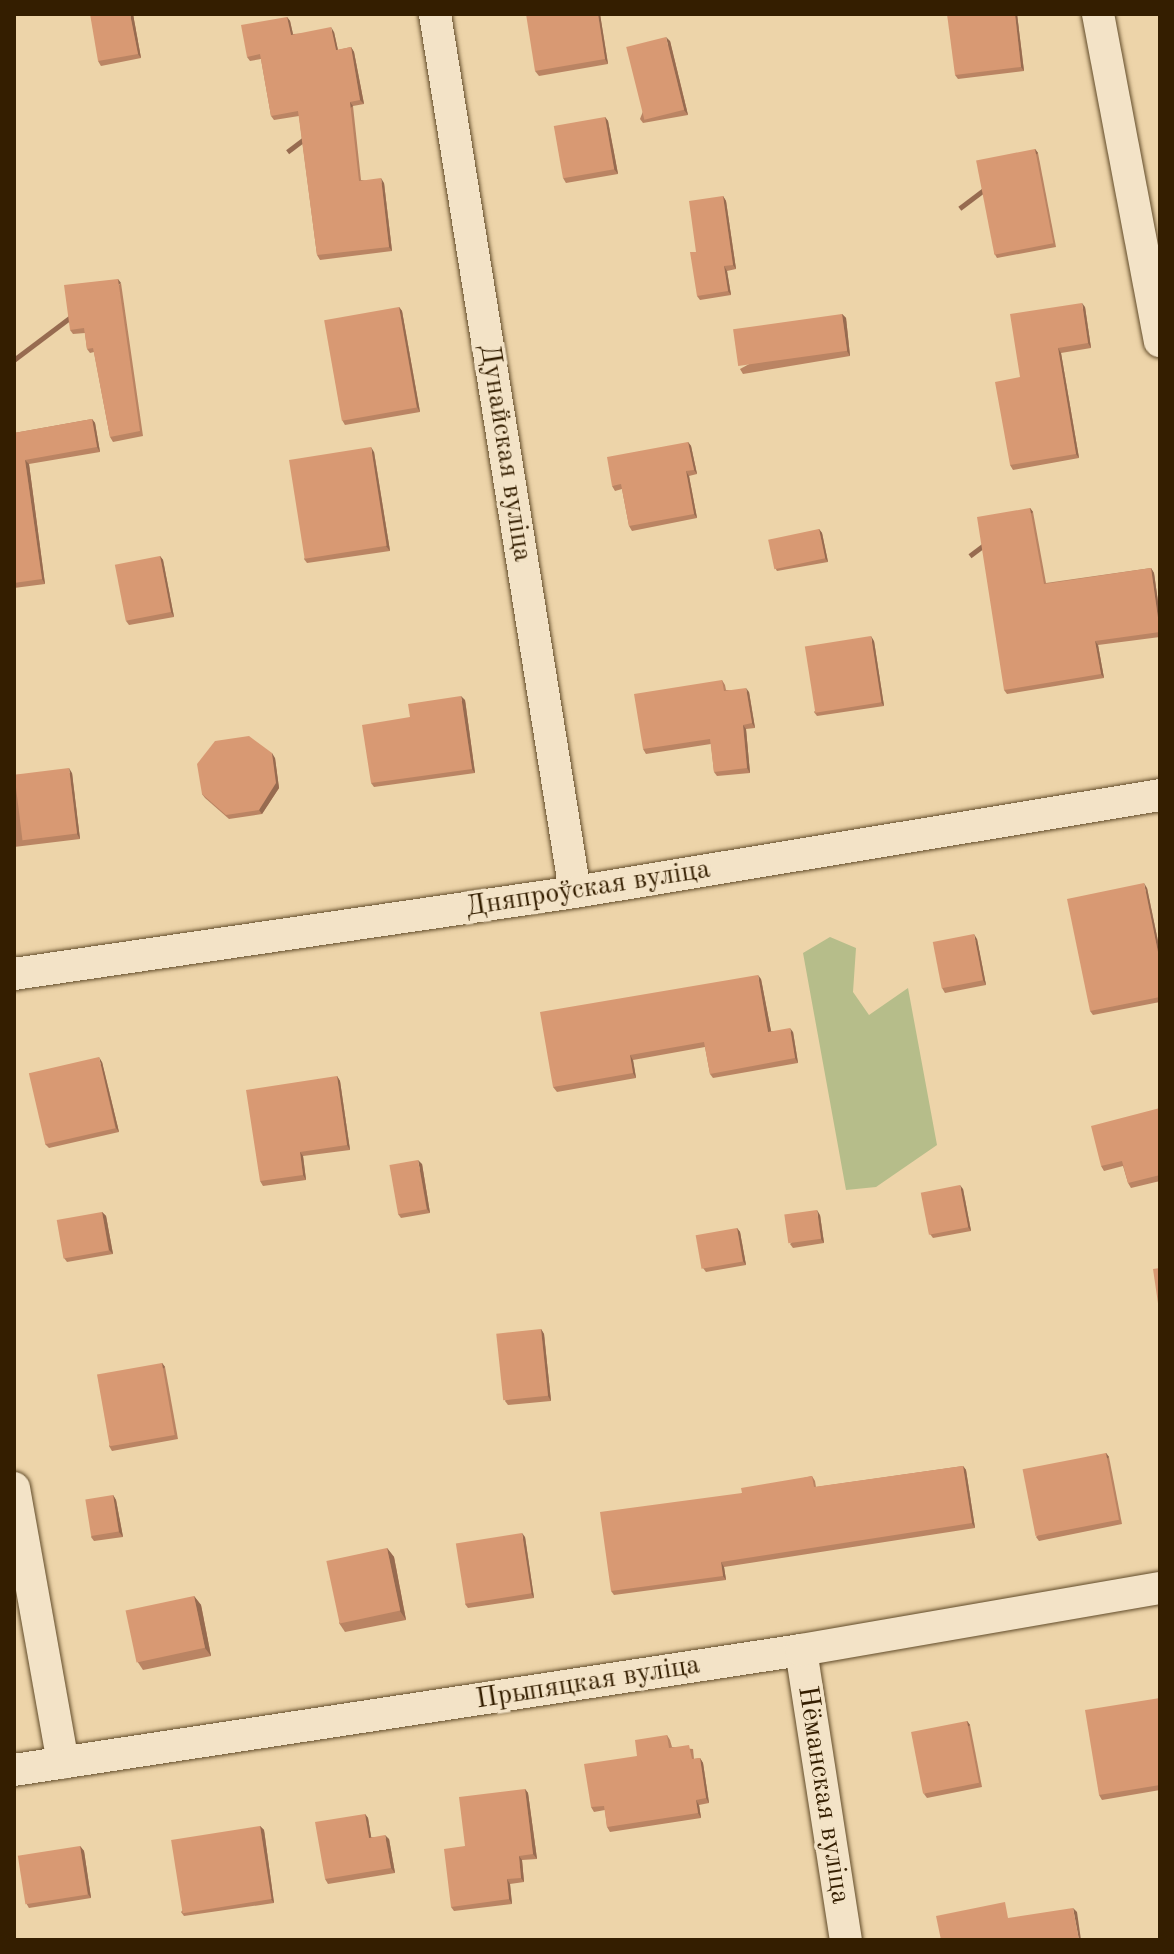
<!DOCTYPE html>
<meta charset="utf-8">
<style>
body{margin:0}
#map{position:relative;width:1174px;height:1954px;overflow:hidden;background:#edd4a9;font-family:"Old Standard TT",serif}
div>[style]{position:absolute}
.green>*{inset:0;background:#b6bd8a}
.roads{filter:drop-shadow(0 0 2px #624c2a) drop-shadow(0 0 2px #624c2a)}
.street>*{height:32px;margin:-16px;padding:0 16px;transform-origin:16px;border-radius:16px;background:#f3e3c7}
.wall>*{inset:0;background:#ba8463}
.shaded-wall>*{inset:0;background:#976b50;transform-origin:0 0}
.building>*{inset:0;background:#d89973;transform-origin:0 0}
span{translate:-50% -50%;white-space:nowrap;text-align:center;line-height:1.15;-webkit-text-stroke:7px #f3e3c7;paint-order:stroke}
.street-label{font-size:28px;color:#341e00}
.frame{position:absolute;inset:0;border:16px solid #341e00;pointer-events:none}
</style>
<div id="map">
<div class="green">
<i style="clip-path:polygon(830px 937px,856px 948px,853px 992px,869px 1015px,908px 988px,937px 1145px,876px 1187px,846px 1190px,803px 953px)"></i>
</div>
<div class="roads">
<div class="street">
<i style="left:435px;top:14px;width:889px;rotate:80.94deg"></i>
<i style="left:1098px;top:14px;width:333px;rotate:79.3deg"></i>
<i style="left:14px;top:974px;width:567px;rotate:-8.32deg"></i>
<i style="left:575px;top:892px;width:593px;rotate:-9.41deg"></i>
<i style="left:14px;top:1488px;width:279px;rotate:79.9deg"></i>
<i style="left:801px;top:1650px;width:293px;rotate:81.2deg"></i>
<i style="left:14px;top:1770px;width:796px;rotate:-8.67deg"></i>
<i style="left:801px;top:1650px;width:364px;rotate:-9.8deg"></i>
</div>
</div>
<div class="wall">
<i style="clip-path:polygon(133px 14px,141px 58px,101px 66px,98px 61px)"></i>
<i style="clip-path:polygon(600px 14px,608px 64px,539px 76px,535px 71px)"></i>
<i style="clip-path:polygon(1017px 14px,1024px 71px,958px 79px,955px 75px)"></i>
<i style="clip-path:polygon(287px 17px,290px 21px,293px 34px,334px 32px,338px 50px,351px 47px,354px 52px,364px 104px,353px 106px,361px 180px,384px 183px,392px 251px,320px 260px,317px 255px,299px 116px,274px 120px,271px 116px,261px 59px,250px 61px,247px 57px)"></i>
<i style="clip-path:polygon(670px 41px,688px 115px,643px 123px,640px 119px)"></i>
<i style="clip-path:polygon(605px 117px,608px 121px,618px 174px,566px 183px,563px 178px)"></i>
<i style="clip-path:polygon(1035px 149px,1038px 153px,1056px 247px,997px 258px,994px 253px)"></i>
<i style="clip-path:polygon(723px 196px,726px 201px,736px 269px,727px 271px,731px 295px,700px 300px,697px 296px,696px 252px)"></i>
<i style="clip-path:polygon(121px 283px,143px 436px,113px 442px,110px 437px,94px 352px,90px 353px,87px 349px,85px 333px,73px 334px,70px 330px)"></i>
<i style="clip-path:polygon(399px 307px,402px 311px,420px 412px,345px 425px,342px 420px)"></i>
<i style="clip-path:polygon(1085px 307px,1091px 348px,1061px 353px,1079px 458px,1013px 470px,1010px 465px,1020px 377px)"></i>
<i style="clip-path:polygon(842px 314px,846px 318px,850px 356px,743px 374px,740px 369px)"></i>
<i style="clip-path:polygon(92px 419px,95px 423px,100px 452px,29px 464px,45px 584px,14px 588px,14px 433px)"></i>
<i style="clip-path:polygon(688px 442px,691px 446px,697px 474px,689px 476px,697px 518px,632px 531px,629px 526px,622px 489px,615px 491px,612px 486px)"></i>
<i style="clip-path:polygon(374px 452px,390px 551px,307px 563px,304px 559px)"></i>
<i style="clip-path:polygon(1030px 508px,1033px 512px,1046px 583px,1151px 568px,1154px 573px,1160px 616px,1160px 637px,1098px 645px,1104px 678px,1007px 694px,1004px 690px)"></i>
<i style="clip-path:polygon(819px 529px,822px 533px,828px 562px,777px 571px,774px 566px)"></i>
<i style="clip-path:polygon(160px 556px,163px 560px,174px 617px,129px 625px,126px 621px)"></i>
<i style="clip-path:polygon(874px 641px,884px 706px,817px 716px,814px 712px)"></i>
<i style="clip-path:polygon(722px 680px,725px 685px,726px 690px,749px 692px,755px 728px,746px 729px,750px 773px,717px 776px,714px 772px,711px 744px,646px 754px,643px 749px)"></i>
<i style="clip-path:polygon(465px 700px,475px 773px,374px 787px,371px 783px,410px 717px)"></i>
<i style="clip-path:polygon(275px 758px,279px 788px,262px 814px,229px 819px,205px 798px,202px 794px)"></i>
<i style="clip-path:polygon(72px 773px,80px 839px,14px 847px,14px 775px)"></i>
<i style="clip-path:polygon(1147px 888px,1160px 951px,1160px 1002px,1093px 1015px,1090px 1011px)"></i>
<i style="clip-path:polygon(977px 939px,986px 985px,945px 993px,942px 988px)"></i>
<i style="clip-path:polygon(761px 979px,771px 1031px,793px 1032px,798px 1063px,713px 1078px,710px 1074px,705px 1047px,633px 1060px,636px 1078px,557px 1092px,553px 1087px)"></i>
<i style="clip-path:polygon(102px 1062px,119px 1132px,49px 1148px,45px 1144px)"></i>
<i style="clip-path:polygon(337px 1076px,340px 1081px,350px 1150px,303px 1156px,306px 1180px,263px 1186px,260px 1181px)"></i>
<i style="clip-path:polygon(1160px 1108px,1160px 1181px,1131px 1188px,1128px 1183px,1123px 1166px,1104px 1171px,1101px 1166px)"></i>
<i style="clip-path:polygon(422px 1164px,430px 1213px,401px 1218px,398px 1214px)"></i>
<i style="clip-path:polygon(963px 1189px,971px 1231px,933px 1238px,930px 1234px)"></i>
<i style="clip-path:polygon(102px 1212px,106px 1216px,113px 1254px,67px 1262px,64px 1258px)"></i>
<i style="clip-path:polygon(820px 1215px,824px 1243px,793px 1248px,790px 1244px)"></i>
<i style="clip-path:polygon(737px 1228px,740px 1232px,746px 1265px,706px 1272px,703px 1268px)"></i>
<i style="clip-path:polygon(541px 1329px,544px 1334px,551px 1401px,508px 1405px,505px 1401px)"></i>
<i style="clip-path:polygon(162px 1363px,165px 1367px,178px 1439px,112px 1451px,109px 1446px)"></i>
<i style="clip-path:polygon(1106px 1453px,1109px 1457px,1122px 1524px,1039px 1541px,1036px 1537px)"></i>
<i style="clip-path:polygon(963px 1466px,966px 1470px,975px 1528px,724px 1567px,726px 1580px,614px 1595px,611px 1591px,742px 1493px,812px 1476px,815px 1481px,816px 1487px)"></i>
<i style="clip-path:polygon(113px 1495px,116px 1500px,123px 1537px,94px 1541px,91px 1537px)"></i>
<i style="clip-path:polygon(525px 1537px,534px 1598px,468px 1608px,465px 1604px)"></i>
<i style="clip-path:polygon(387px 1548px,394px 1557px,406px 1620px,345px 1632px,339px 1623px)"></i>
<i style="clip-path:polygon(194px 1596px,201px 1605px,211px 1656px,143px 1670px,137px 1661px)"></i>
<i style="clip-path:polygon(1160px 1698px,1160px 1790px,1102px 1800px,1099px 1795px)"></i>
<i style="clip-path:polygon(967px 1721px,970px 1725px,982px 1787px,927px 1798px,924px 1794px)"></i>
<i style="clip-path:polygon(667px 1735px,670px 1740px,672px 1747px,693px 1749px,694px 1759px,700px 1758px,703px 1763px,709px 1803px,699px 1805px,701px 1818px,610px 1832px,607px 1827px,605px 1810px,594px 1812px,591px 1807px,637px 1756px)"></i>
<i style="clip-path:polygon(525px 1789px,528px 1793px,537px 1859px,522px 1860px,524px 1882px,510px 1884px,512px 1904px,454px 1911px,451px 1907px,465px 1846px)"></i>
<i style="clip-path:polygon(365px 1814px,368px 1818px,371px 1837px,389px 1839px,395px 1873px,328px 1884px,325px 1879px)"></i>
<i style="clip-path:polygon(260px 1826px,264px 1830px,274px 1903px,184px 1916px,181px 1912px)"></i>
<i style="clip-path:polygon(80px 1846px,84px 1851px,91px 1898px,29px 1908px,26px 1903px)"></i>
</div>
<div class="shaded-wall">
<i style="clip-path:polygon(130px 14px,133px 14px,141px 58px,138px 54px)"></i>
<i style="clip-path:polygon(598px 14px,600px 14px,608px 64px,605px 59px)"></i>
<i style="clip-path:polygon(1015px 14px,1017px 14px,1024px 71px,1021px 67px)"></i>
<i style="clip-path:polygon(287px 17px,290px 21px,294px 39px,291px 35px)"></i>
<i style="clip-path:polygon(331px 27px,334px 32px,339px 55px,336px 50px)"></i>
<i style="clip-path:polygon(666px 37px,670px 41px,688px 115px,684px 110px)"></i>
<i style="clip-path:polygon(351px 47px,354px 52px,364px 104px,360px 100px)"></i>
<i style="left:350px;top:102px;width:5px;height:80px;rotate:53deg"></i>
<i style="clip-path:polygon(605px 117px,608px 121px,618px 174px,614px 169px)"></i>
<i style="left:1035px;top:149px;width:5px;height:96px;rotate:53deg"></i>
<i style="clip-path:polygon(381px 178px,384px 183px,392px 251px,389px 247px)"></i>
<i style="clip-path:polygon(723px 196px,726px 201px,736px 269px,733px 265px)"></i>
<i style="clip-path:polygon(724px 266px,727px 271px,731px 295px,728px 291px)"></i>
<i style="left:118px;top:279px;width:5px;height:154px;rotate:53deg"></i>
<i style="clip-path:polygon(1082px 303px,1085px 307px,1091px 348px,1088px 343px)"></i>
<i style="clip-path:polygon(399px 307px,402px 311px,420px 412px,417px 407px)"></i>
<i style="clip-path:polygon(842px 314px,846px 318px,850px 356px,847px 351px)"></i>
<i style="clip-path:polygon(1058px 348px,1061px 353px,1079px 458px,1076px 454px)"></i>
<i style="clip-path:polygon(92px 419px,95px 423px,100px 452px,97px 447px)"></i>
<i style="clip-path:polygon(688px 442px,691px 446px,697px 474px,694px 470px)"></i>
<i style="clip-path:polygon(371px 447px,374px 452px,390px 551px,386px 546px)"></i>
<i style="clip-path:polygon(25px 460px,29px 464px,45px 584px,42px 579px)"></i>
<i style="clip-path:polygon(686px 471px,689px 476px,697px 518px,694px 514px)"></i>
<i style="left:1030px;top:508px;width:5px;height:77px;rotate:53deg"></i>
<i style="clip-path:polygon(819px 529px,822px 533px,828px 562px,825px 558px)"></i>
<i style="clip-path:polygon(160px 556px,163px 560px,174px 617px,171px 612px)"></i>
<i style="clip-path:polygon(1151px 568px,1154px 573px,1160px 616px,1160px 633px)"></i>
<i style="clip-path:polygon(871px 636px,874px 641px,884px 706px,881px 702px)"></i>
<i style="clip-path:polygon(1095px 641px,1098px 645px,1104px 678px,1101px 674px)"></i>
<i style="clip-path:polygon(746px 688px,749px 692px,755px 728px,752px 723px)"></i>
<i style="clip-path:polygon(461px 696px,465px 700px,475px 773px,472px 769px)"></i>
<i style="clip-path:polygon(743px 725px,746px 729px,750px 773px,747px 768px)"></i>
<i style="clip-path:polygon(272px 753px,275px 758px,279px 788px,262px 814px,259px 810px)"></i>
<i style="clip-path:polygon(69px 768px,72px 773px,80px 839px,77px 834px)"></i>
<i style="clip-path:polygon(1144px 883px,1147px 888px,1160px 951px,1160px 962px)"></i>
<i style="clip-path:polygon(974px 934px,977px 939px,986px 985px,983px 980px)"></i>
<i style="clip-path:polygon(758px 975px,761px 979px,772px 1036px,768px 1032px)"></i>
<i style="clip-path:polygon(790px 1028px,793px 1032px,798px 1063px,795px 1058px)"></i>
<i style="clip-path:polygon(630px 1055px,633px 1060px,636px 1078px,633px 1073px)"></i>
<i style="clip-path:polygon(99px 1057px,102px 1062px,119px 1132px,116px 1128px)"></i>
<i style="clip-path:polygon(337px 1076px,340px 1081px,350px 1150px,347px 1145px)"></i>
<i style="clip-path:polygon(300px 1152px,303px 1156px,306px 1180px,303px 1175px)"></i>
<i style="clip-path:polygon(418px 1160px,422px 1164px,430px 1213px,427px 1209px)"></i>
<i style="clip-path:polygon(960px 1185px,963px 1189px,971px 1231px,968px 1227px)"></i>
<i style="clip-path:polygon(817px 1210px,820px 1215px,824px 1243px,821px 1239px)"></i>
<i style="clip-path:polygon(102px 1212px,106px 1216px,113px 1254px,109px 1250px)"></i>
<i style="clip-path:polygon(737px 1228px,740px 1232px,746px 1265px,743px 1261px)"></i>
<i style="clip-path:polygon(541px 1329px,544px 1334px,551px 1401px,548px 1396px)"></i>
<i style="left:162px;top:1363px;width:5px;height:73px;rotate:53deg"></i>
<i style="left:1106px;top:1453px;width:5px;height:68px;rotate:53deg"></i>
<i style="clip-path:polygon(963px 1466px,966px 1470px,975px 1528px,972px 1523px)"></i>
<i style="clip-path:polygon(113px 1495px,116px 1500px,123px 1537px,119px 1532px)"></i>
<i style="clip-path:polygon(522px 1533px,525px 1537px,534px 1598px,531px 1593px)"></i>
<i style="clip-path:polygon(387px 1548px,394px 1557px,406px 1620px,400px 1611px)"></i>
<i style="clip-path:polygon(721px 1562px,724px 1567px,726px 1580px,723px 1576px)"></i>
<i style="clip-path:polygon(194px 1596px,201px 1605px,211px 1656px,205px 1648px)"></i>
<i style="left:967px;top:1721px;width:5px;height:63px;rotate:53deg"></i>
<i style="clip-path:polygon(700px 1758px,703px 1763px,709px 1803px,706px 1798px)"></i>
<i style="clip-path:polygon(525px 1789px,528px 1793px,537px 1859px,533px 1854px)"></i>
<i style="clip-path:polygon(696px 1800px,699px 1805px,701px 1818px,698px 1813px)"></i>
<i style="clip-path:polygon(365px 1814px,368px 1818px,372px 1842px,369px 1838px)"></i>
<i style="clip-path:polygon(260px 1826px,264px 1830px,274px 1903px,271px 1899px)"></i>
<i style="clip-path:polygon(385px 1835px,389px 1839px,395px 1873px,391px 1868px)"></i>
<i style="clip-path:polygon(80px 1846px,84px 1851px,91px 1898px,88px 1894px)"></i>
<i style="clip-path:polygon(519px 1856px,522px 1860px,524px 1882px,521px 1878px)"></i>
<i style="clip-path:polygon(507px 1879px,510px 1884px,512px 1904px,509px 1899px)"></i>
<i style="clip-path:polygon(1073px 1908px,1077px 1912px,1081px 1940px,1079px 1940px)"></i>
</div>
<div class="building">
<i style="clip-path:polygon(90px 14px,130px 14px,138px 54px,98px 61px)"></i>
<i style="clip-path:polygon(526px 14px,598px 14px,605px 59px,535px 71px)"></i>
<i style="clip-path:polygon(947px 14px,1015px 14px,1021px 67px,955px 75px)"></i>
<i style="clip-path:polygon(287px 17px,291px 35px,331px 27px,336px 50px,351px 47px,360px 100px,350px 102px,359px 181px,381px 178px,389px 247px,317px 255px,298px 111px,271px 116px,260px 54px,247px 57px,241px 25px)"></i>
<i style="left:666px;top:37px;width:75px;height:41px;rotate:76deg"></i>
<i style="left:605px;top:117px;width:53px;height:52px;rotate:80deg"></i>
<i style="left:1035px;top:149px;width:96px;height:60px;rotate:79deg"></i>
<i style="clip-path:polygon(723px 196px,733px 265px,724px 266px,728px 291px,697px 296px,690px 252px,696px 252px,689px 201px)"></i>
<i style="clip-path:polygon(118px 279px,140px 431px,110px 437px,93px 348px,87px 349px,84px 328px,70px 330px,64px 285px)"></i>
<i style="clip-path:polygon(1082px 303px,1088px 343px,1058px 348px,1076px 454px,1010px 465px,995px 382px,1020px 377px,1010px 314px)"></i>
<i style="left:399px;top:307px;width:102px;height:76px;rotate:80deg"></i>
<i style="left:842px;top:314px;width:37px;height:110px;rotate:82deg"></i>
<i style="clip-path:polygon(92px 419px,97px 447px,25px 460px,42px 579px,14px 583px,14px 433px)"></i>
<i style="clip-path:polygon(688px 442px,694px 470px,686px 471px,694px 514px,629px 526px,621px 484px,612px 486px,607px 457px)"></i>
<i style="left:371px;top:447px;width:100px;height:83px;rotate:81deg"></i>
<i style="clip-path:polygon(1030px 508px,1044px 584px,1151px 568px,1160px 632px,1095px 641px,1101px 674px,1004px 690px,977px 517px)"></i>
<i style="left:819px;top:529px;width:30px;height:52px;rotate:78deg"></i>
<i style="left:160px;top:556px;width:57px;height:46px;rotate:79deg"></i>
<i style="left:871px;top:636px;width:67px;height:67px;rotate:81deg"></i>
<i style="clip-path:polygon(722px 680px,724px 691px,746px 688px,752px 723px,743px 725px,747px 768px,714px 772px,710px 739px,643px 749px,634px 694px)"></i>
<i style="clip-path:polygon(461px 696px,472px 769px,371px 783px,362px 725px,410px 717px,408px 704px)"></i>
<i style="clip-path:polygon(249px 736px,272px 753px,276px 783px,259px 810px,226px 815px,202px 794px,197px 764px,215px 741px)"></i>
<i style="left:69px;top:768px;width:66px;height:55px;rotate:83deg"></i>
<i style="clip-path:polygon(1144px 883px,1160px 962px,1160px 997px,1090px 1011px,1067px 899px)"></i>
<i style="left:974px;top:934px;width:47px;height:42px;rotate:79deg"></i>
<i style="clip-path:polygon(758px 975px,768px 1032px,790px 1028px,795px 1058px,710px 1074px,704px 1042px,630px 1055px,633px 1073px,553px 1087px,540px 1012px)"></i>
<i style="left:99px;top:1057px;width:73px;height:72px;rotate:77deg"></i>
<i style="clip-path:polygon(337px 1076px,347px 1145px,300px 1152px,303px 1175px,260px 1181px,246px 1090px)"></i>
<i style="clip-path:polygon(1160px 1108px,1160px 1175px,1128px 1183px,1122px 1161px,1101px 1166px,1091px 1126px)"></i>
<i style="left:418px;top:1160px;width:50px;height:29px;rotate:80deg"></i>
<i style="left:960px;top:1185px;width:43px;height:40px;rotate:79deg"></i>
<i style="left:817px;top:1210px;width:29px;height:33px;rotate:82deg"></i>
<i style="left:102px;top:1212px;width:39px;height:46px;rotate:80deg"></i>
<i style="left:737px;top:1228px;width:34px;height:42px;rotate:80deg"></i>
<i style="clip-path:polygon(1160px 1268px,1160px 1317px,1153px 1269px)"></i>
<i style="left:541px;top:1329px;width:67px;height:45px;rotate:84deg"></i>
<i style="left:162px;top:1363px;width:73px;height:66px;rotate:80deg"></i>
<i style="left:1106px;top:1453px;width:68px;height:85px;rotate:79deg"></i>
<i style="clip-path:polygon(963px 1466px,972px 1523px,721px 1562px,723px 1576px,611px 1591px,600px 1512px,742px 1493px,741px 1488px,812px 1476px,814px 1487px)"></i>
<i style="left:113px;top:1495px;width:37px;height:28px;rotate:81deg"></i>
<i style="left:522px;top:1533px;width:61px;height:67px;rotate:81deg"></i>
<i style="left:387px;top:1548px;width:64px;height:62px;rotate:78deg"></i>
<i style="left:194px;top:1596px;width:53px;height:70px;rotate:78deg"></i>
<i style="clip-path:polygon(1160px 1698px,1160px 1785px,1099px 1795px,1085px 1710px)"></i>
<i style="left:967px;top:1721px;width:63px;height:57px;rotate:79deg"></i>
<i style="clip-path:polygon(667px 1735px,669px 1748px,689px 1745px,692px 1759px,700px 1758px,706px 1798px,696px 1800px,698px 1813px,607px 1827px,604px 1806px,591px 1807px,584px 1764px,637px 1756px,635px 1740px)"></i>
<i style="clip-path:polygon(525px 1789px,533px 1854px,519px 1856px,521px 1878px,507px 1879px,509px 1899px,451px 1907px,444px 1849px,465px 1846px,459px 1797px)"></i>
<i style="clip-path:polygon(365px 1814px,369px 1838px,385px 1835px,391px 1868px,325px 1879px,315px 1822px)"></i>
<i style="left:260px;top:1826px;width:74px;height:90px;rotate:81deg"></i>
<i style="left:80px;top:1846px;width:49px;height:63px;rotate:81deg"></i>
<i style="clip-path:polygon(1005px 1902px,1008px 1918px,1073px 1908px,1079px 1940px,941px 1940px,936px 1916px)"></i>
</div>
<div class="street-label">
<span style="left:505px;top:453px;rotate:81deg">Дунайская вуліца</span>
<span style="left:588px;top:889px;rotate:-9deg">Дняпроўская вуліца</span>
<span style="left:588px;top:1683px;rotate:-9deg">Прыпяцкая вуліца</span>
<span style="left:823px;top:1795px;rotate:81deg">Нёманская вуліца</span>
</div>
<div class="frame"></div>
</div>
